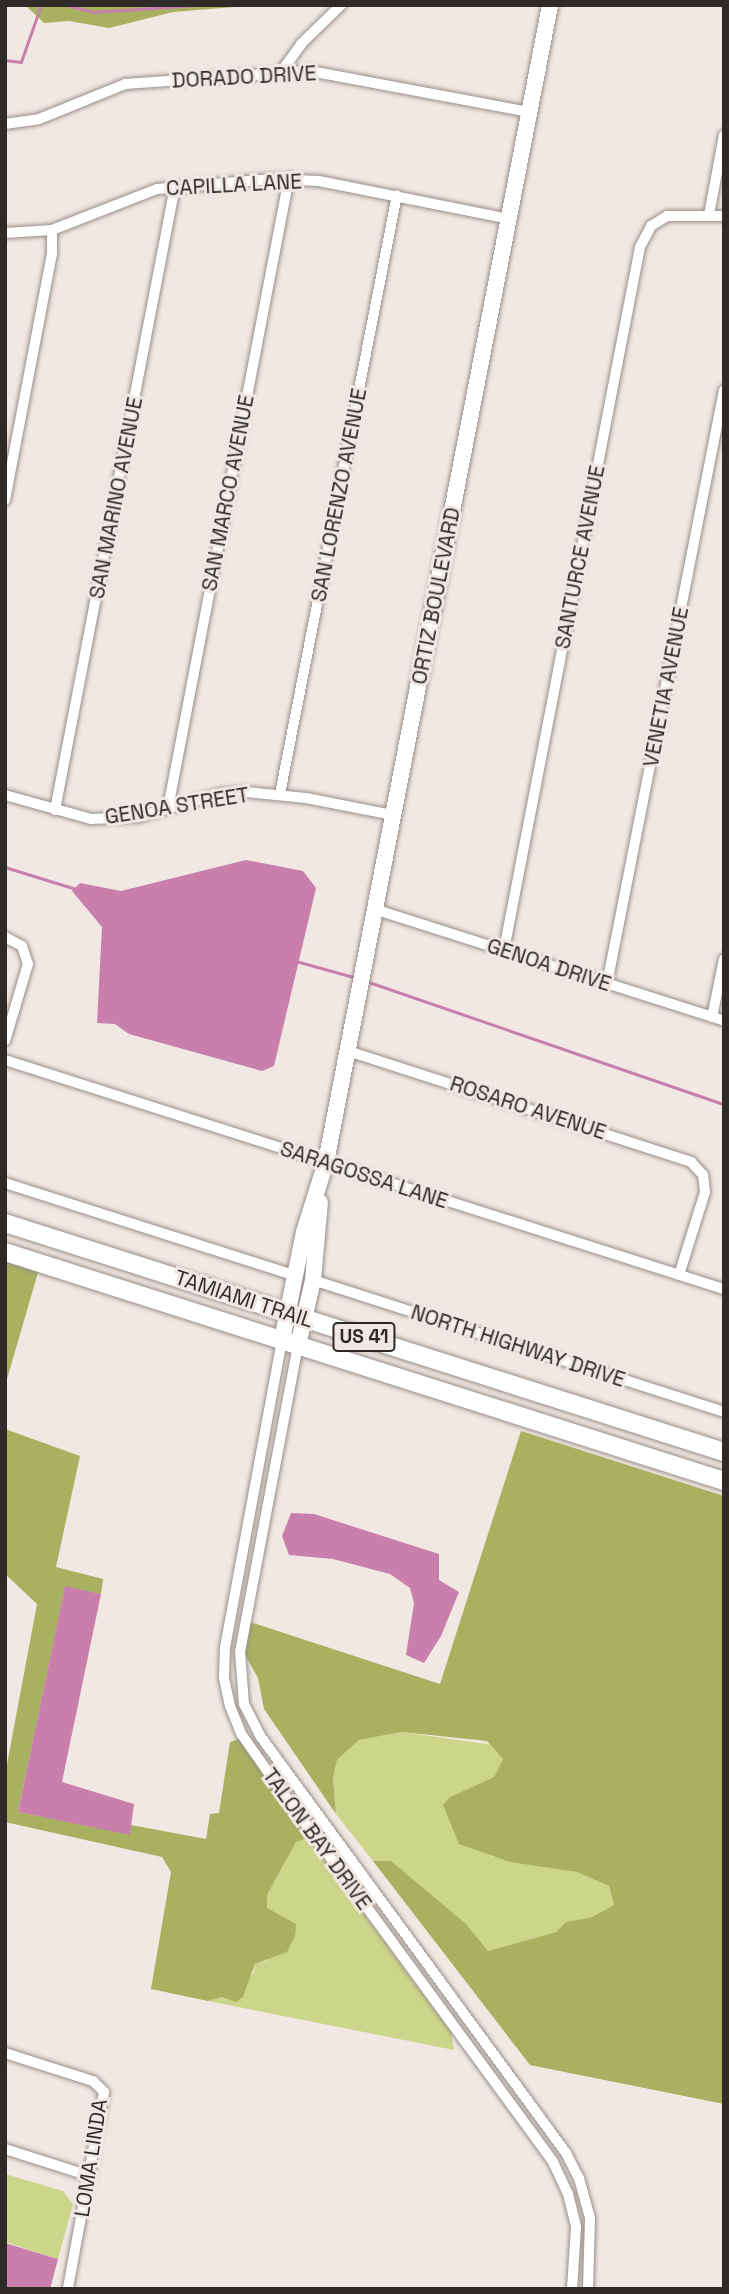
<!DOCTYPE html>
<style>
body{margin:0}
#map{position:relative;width:729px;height:2294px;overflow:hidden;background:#f2e8e3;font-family:"Space Grotesk",sans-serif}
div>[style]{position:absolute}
.green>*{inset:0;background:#ccd68a}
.forest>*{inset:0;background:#a7b15f}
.water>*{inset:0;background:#c97fac}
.stream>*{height:2.5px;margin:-1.25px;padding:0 1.25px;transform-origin:1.25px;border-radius:1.25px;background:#c97fac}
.roads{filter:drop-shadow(0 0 2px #978e8a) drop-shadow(0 0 2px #978e8a)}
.street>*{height:10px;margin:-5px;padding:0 5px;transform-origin:5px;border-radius:5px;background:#fff}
.secondary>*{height:16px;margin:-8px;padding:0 8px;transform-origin:8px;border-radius:8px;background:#fff}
.primary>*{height:18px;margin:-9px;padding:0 9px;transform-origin:9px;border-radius:9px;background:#fff}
span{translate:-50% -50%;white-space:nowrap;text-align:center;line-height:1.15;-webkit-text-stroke:6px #f2e8e3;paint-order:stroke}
.shield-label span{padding:2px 5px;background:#f2e8e3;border:2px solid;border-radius:5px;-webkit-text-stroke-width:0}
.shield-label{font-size:19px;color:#2e2a28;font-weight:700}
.street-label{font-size:21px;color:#2e2a28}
.frame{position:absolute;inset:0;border:7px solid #2e2a28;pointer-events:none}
</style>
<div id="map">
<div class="green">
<i style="clip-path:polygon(402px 1732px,494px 1745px,503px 1759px,494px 1777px,450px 1797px,491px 1856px,577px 1872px,609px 1886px,614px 1905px,592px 1917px,566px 1922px,556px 1932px,488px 1951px,391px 1861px,373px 1861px,336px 1814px,333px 1778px,337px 1760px,359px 1740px)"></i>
<i style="clip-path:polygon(308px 1838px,451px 2032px,454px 2050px,208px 2001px,222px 1997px,253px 1974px,255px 1964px,268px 1960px,267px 1895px,296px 1842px)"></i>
<i style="clip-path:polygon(5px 2174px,63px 2191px,73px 2204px,58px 2259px,5px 2242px)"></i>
</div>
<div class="forest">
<i style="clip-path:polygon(25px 5px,260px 5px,173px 12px,109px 28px,69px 21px,44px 23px)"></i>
<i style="clip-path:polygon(5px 1258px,39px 1269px,5px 1386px)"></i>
<i style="clip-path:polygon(5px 1429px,80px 1456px,56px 1567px,103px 1579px,101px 1594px,65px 1587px,18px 1812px,130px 1834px,131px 1825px,206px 1839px,210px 1814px,219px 1813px,230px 1742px,239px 1739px,308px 1838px,296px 1842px,267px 1895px,267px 1908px,296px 1924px,295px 1936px,287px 1952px,255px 1964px,243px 1997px,236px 2002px,222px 1997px,208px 2001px,151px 1989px,171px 1872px,162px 1857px,5px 1822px,5px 1775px,37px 1604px,5px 1574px)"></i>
<i style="clip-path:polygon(521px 1431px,724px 1496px,724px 2104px,530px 2065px,373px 1861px,391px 1861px,466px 1924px,488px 1951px,556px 1932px,566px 1922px,592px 1917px,614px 1905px,609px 1886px,577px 1872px,510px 1862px,459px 1844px,443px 1805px,450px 1797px,494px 1777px,503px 1759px,487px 1741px,402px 1732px,359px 1740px,337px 1760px,333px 1778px,336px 1814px,264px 1709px,258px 1678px,244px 1653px,250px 1622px,440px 1684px)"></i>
</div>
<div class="water">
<i style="clip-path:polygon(246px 860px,303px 871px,316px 888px,274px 1066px,262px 1071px,129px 1034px,115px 1024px,97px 1023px,102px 927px,72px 891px,80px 883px,121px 891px)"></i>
<i style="clip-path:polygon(291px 1513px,314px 1514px,439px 1554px,439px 1580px,459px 1592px,441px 1636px,424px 1663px,406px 1655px,414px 1603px,410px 1588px,390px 1574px,333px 1559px,289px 1555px,282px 1536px)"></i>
<i style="clip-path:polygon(65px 1586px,101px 1594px,62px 1782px,134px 1804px,130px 1835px,18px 1812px)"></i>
<i style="clip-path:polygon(5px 2243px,58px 2259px,50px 2289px,5px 2289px)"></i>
</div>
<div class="stream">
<i style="left:66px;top:5px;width:30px;rotate:14deg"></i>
<i style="left:95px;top:12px;width:102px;rotate:-3.9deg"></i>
<i style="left:5px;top:60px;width:16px;rotate:7deg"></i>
<i style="left:21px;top:62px;width:60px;rotate:-70.7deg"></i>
<i style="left:5px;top:867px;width:74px;rotate:17.2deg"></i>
<i style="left:296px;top:961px;width:63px;rotate:15.6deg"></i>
<i style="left:366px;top:981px;width:379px;rotate:19deg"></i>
</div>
<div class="roads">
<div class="street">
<i style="left:281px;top:72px;width:34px;rotate:-54deg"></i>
<i style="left:301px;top:44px;width:56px;rotate:-44.3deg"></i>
<i style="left:5px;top:124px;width:34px;rotate:-8deg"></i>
<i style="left:39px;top:119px;width:93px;rotate:-22.1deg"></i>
<i style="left:125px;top:84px;width:185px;rotate:-4deg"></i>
<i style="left:310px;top:71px;width:223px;rotate:10.6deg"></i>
<i style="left:709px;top:215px;width:81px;rotate:-79.4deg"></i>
<i style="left:5px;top:233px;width:47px;rotate:-3.7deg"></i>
<i style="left:52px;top:230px;width:113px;rotate:-21.3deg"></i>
<i style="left:157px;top:189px;width:115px;rotate:-5deg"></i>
<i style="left:272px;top:179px;width:47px;rotate:2.4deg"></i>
<i style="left:319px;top:181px;width:195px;rotate:11.3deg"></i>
<i style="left:5px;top:500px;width:250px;rotate:-79.2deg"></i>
<i style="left:52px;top:254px;width:24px;rotate:-90deg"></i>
<i style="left:280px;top:794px;width:610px;rotate:-78.95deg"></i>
<i style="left:5px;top:795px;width:89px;rotate:15.6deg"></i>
<i style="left:91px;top:819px;width:47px;rotate:-2.4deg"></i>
<i style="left:138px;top:817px;width:85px;rotate:-15.7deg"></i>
<i style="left:220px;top:794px;width:26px;rotate:-4deg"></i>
<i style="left:246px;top:792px;width:60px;rotate:5.7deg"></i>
<i style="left:306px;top:798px;width:89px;rotate:11.1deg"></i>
<i style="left:168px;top:808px;width:642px;rotate:-79.13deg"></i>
<i style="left:55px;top:810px;width:635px;rotate:-79.11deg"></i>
<i style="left:374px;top:909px;width:367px;rotate:17.7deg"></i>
<i style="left:5px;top:937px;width:19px;rotate:28deg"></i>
<i style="left:22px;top:946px;width:19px;rotate:72deg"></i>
<i style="left:28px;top:964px;width:80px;rotate:106.6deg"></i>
<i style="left:504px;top:950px;width:716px;rotate:-79.05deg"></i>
<i style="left:640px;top:247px;width:24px;rotate:-62deg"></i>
<i style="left:651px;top:226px;width:19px;rotate:-32deg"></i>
<i style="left:667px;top:216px;width:57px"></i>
<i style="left:607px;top:984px;width:605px;rotate:-78.86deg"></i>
<i style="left:712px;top:1017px;width:59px;rotate:-78.3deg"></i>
<i style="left:348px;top:1051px;width:361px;rotate:17.9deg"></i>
<i style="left:691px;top:1162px;width:18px;rotate:47deg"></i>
<i style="left:703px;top:1175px;width:17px;rotate:83deg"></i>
<i style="left:705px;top:1192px;width:87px;rotate:107.4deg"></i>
<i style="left:5px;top:1060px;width:755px;rotate:17.67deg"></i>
<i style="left:5px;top:1183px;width:303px;rotate:17.7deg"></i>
<i style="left:313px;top:1280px;width:432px;rotate:17.8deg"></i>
<i style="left:282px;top:1340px;width:312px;rotate:100.5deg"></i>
<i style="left:225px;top:1647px;width:31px;rotate:92deg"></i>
<i style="left:224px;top:1678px;width:29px;rotate:78deg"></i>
<i style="left:230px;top:1706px;width:31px;rotate:68deg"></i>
<i style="left:242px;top:1735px;width:49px;rotate:55deg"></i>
<i style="left:270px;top:1775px;width:479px;rotate:53.8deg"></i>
<i style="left:553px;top:2162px;width:35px;rotate:65deg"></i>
<i style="left:568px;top:2194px;width:34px;rotate:76deg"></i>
<i style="left:576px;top:2227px;width:62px;rotate:93.7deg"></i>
<i style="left:298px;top:1345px;width:311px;rotate:100.7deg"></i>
<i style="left:240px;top:1651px;width:53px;rotate:85.7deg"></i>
<i style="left:244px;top:1704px;width:37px;rotate:63deg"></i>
<i style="left:261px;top:1737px;width:516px;rotate:53.75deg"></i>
<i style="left:566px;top:2153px;width:28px;rotate:63deg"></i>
<i style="left:579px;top:2178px;width:41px;rotate:74.6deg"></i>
<i style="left:590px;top:2218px;width:71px;rotate:91.6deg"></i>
<i style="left:5px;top:2053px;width:92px;rotate:17.7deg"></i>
<i style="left:93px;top:2081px;width:16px;rotate:45deg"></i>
<i style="left:104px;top:2092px;width:200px;rotate:100.4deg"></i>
<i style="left:5px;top:2149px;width:89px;rotate:17.6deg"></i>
</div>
<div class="secondary">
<i style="left:282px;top:1340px;width:110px;rotate:-78.5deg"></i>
<i style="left:304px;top:1232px;width:73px;rotate:-72.6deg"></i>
<i style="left:326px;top:1162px;width:1178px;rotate:-79.04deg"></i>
<i style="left:298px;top:1345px;width:67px;rotate:-77deg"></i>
<i style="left:313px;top:1280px;width:78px;rotate:-84.9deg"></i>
</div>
<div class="primary">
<i style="left:5px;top:1223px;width:755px;rotate:17.67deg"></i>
<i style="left:5px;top:1252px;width:755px;rotate:17.67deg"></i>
</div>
</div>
<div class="shield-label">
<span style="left:364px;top:1337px">US 41</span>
</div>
<div class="street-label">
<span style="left:244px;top:77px;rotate:-3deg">DORADO DRIVE</span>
<span style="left:234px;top:185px;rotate:-3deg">CAPILLA LANE</span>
<span style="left:228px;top:493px;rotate:-79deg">SAN MARCO AVENUE</span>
<span style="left:339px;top:495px;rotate:-79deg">SAN LORENZO AVENUE</span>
<span style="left:116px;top:498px;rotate:-79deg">SAN MARINO AVENUE</span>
<span style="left:580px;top:557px;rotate:-79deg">SANTURCE AVENUE</span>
<span style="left:436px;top:596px;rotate:-79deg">ORTIZ BOULEVARD</span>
<span style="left:666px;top:687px;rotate:-79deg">VENETIA AVENUE</span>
<span style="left:177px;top:806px;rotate:-9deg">GENOA STREET</span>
<span style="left:549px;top:965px;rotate:18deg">GENOA DRIVE</span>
<span style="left:528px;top:1108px;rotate:18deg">ROSARO AVENUE</span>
<span style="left:364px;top:1175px;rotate:18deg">SARAGOSSA LANE</span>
<span style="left:244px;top:1299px;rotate:18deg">TAMIAMI TRAIL</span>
<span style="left:518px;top:1346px;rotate:18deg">NORTH HIGHWAY DRIVE</span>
<span style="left:317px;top:1839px;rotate:54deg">TALON BAY DRIVE</span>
<span style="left:91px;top:2158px;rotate:-81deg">LOMA LINDA</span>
</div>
<div class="frame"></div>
</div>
